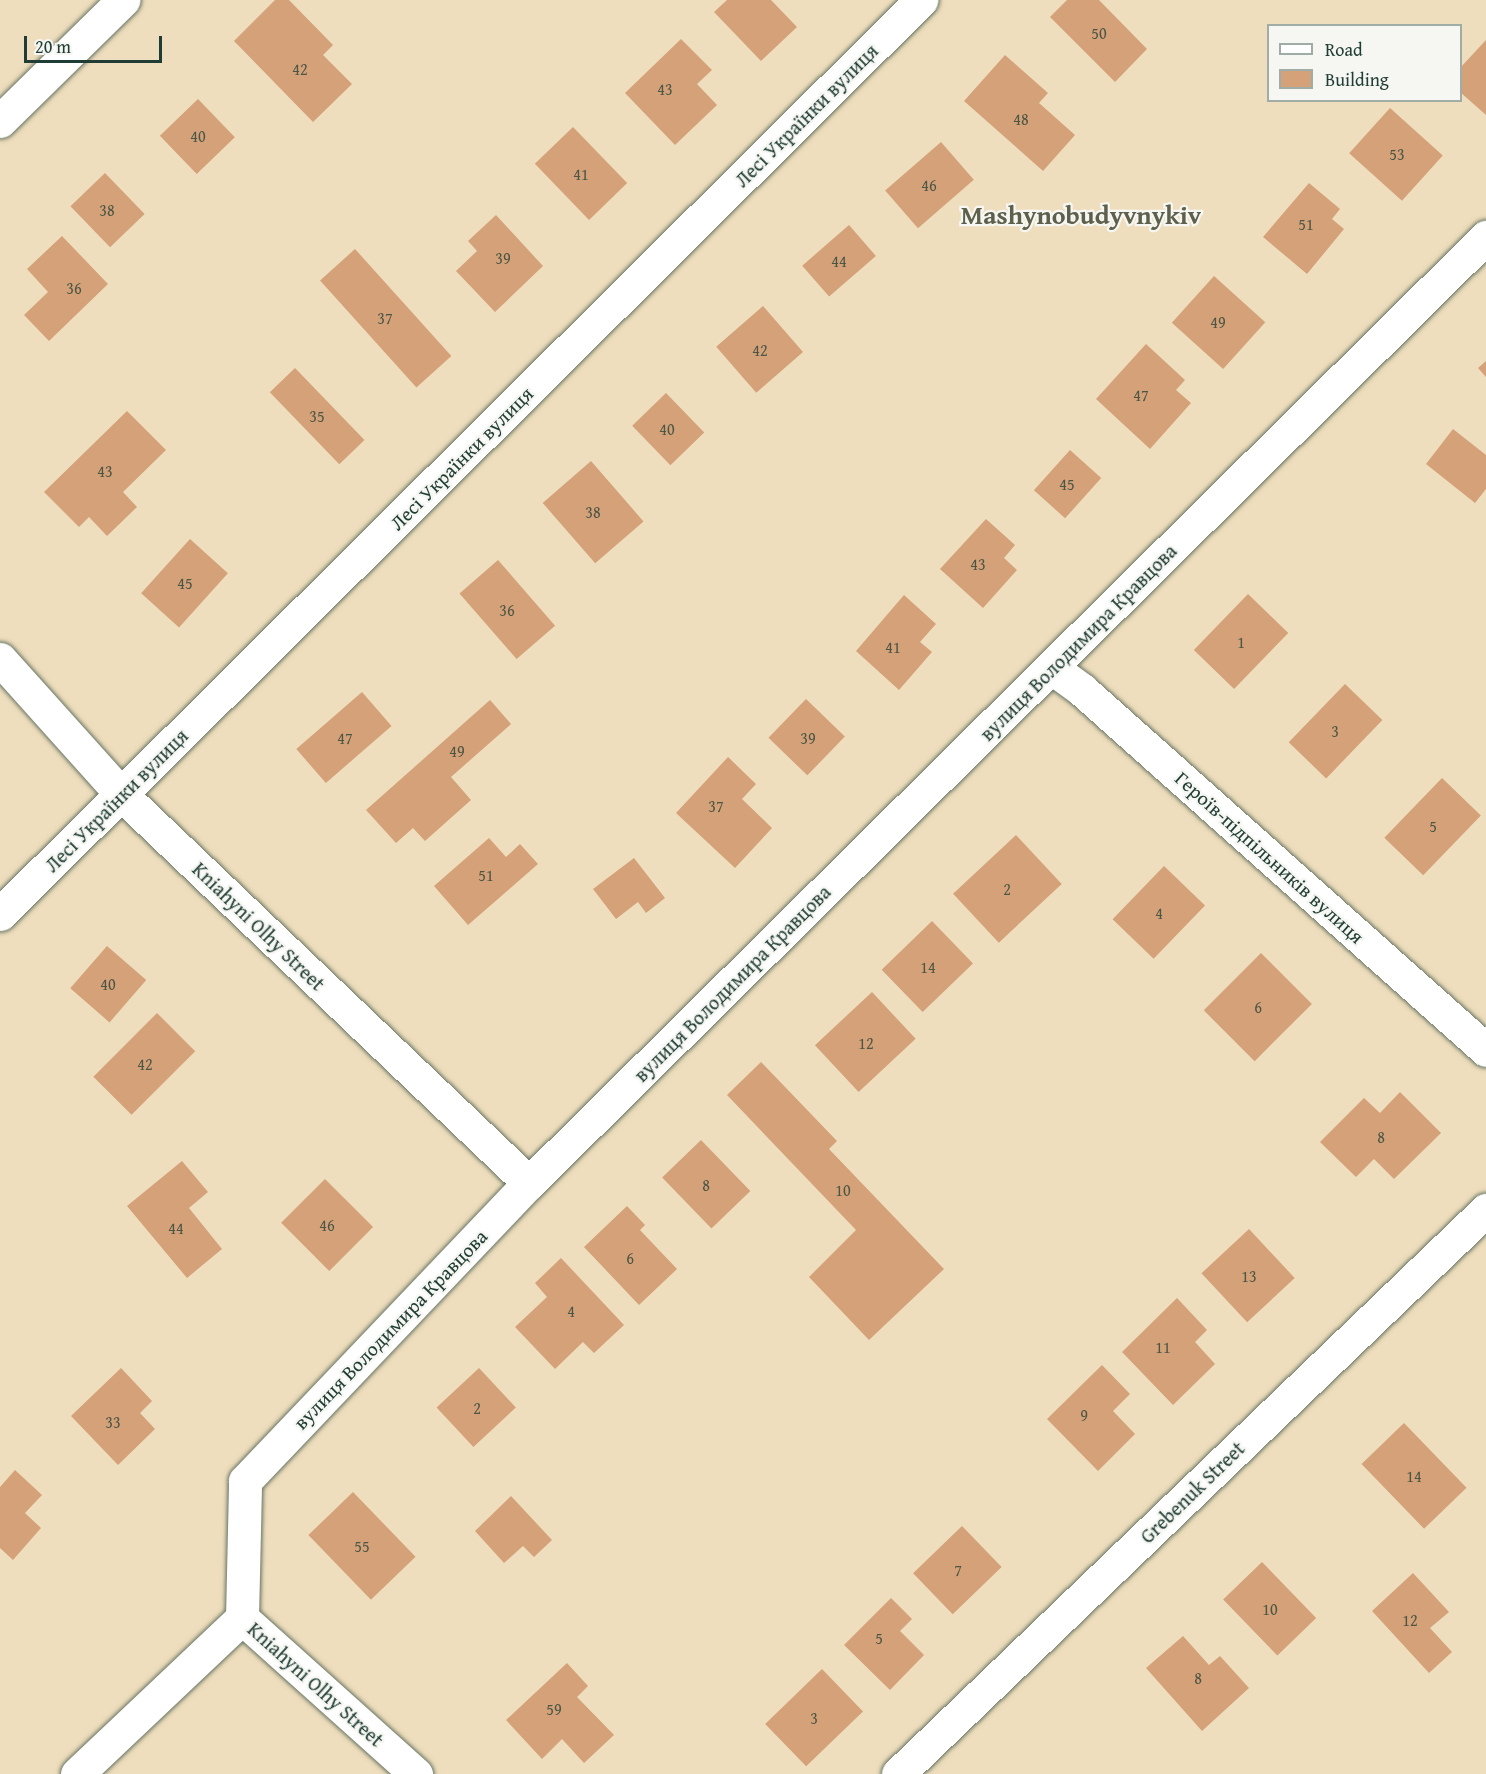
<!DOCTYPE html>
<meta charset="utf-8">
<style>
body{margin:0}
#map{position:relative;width:1486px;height:1774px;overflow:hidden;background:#efdebd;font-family:"Gentium Book Plus",serif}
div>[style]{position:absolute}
.building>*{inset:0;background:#d4a179;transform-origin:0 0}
.roads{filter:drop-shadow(0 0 2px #687564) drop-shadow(0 0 2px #687564)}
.street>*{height:33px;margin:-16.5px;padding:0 16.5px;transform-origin:16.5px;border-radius:16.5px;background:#fff}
span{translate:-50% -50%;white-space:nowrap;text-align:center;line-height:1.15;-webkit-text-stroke:4.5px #f6f6f2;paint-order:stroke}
.number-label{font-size:16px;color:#4c5645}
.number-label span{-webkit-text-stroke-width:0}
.street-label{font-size:20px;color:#1f3d34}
.district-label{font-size:26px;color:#5e604c;font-weight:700}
.legend{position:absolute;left:1267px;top:24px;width:195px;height:78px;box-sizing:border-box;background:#f6f6f2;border:2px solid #a0aca6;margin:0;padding:8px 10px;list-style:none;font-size:18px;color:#1f3d34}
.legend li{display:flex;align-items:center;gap:12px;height:30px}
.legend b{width:30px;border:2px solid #a0aca6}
.scale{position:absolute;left:24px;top:36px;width:138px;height:27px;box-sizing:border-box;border:3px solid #1f3d34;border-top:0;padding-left:8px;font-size:18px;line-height:21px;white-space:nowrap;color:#1f3d34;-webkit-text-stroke:4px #f6f6f2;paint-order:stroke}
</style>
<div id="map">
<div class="building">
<i style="clip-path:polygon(275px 0,289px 0,333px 45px,323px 55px,352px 84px,313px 122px,234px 41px)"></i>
<i style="clip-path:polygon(727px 0,771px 0,797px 27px,761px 61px,714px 12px)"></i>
<i style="clip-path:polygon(1067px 0,1099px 0,1147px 49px,1115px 82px,1050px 17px)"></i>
<i style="clip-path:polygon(681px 39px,712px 70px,697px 84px,717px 105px,675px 145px,625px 93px)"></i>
<i style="clip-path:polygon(1486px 40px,1486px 115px,1460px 92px,1460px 68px)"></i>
<i style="clip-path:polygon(1005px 55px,1048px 93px,1039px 103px,1075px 135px,1043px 171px,964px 101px)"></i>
<i style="left:198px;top:99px;width:53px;height:53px;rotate:46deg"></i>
<i style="left:1390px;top:108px;width:71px;height:61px;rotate:42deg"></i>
<i style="left:573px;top:127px;width:78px;height:53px;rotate:46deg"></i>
<i style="left:941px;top:142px;width:50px;height:74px;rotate:49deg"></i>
<i style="left:105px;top:173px;width:57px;height:48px;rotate:46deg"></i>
<i style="clip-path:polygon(1309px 183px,1340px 209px,1332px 219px,1344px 229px,1307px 274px,1263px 237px)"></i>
<i style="clip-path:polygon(496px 215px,543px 266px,495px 312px,456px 271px,477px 251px,468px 241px)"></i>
<i style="left:849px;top:225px;width:41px;height:62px;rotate:49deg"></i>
<i style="clip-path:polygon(62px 236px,108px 284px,49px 341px,24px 315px,48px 292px,27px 269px)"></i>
<i style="left:355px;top:249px;width:144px;height:47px;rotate:48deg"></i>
<i style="left:1214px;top:276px;width:69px;height:63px;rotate:42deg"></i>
<i style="left:763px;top:306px;width:61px;height:62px;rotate:49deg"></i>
<i style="clip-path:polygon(1146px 344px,1185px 380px,1176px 390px,1191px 403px,1150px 449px,1096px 399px)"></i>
<i style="clip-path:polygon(1486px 361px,1486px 377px,1478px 368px)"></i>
<i style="left:295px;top:368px;width:100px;height:35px;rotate:46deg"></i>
<i style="left:666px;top:393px;width:55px;height:47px;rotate:46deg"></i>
<i style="clip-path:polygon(127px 411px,166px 450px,123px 492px,137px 507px,107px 536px,89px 517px,79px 527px,44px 492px)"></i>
<i style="clip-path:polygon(1453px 429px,1486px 455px,1486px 489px,1475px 503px,1426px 464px)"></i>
<i style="left:1070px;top:450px;width:42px;height:54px;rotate:42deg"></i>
<i style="left:591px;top:461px;width:80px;height:64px;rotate:49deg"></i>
<i style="clip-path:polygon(986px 519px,1015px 545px,1004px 558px,1017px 570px,983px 608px,940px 569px)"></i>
<i style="left:190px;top:539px;width:51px;height:73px;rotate:42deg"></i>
<i style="left:498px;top:560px;width:87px;height:51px;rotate:49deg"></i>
<i style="left:1248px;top:594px;width:56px;height:78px;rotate:44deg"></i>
<i style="clip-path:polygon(904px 595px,936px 624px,920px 642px,932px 652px,899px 690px,856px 651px)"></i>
<i style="left:1345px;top:684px;width:52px;height:81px;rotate:44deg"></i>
<i style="left:362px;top:692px;width:45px;height:87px;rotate:49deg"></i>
<i style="left:806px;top:699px;width:54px;height:54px;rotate:44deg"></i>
<i style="clip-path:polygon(490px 700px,511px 724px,451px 777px,471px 800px,425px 841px,413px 828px,396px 843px,366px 810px)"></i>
<i style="clip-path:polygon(728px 757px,756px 784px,742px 799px,772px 828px,735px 868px,676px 813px)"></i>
<i style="left:1442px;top:778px;width:54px;height:83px;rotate:44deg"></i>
<i style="left:1016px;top:835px;width:67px;height:86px;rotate:47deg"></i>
<i style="clip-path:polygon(489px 838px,506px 857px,520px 844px,538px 864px,468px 925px,434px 886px)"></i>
<i style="clip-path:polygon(634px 858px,665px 898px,646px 913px,638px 902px,616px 919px,593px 889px)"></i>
<i style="left:1164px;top:866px;width:57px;height:74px;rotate:44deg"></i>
<i style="left:932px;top:921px;width:59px;height:70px;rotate:46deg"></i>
<i style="left:107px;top:946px;width:52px;height:56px;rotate:41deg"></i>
<i style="left:1261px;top:953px;width:72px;height:81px;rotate:45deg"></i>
<i style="left:872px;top:992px;width:64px;height:78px;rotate:47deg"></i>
<i style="left:157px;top:1013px;width:54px;height:90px;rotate:45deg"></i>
<i style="clip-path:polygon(761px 1062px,837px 1141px,829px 1149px,944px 1269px,869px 1340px,809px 1277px,856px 1230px,727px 1095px)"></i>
<i style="clip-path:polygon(1400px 1092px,1441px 1133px,1394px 1179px,1374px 1159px,1356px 1177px,1320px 1142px,1364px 1098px,1380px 1113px)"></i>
<i style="left:701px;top:1140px;width:71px;height:54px;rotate:46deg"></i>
<i style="clip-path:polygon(182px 1161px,208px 1192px,189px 1208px,222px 1249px,187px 1278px,127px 1206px)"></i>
<i style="left:325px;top:1179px;width:68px;height:62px;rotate:45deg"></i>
<i style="clip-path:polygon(627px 1206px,645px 1225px,640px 1230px,677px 1269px,639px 1305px,584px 1247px)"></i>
<i style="left:1249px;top:1229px;width:67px;height:65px;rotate:47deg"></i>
<i style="clip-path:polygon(561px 1258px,624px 1325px,594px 1353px,583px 1342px,555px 1369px,515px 1327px,547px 1297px,535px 1283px)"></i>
<i style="clip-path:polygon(1177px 1298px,1207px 1330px,1195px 1342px,1215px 1364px,1173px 1405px,1122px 1352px)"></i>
<i style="clip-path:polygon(1102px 1365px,1130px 1394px,1113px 1411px,1135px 1434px,1098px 1471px,1047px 1419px)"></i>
<i style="clip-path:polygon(121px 1368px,152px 1401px,140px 1413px,155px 1429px,118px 1465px,71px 1416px)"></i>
<i style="left:479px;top:1368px;width:54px;height:58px;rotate:47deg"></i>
<i style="left:1404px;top:1423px;width:90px;height:59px;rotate:46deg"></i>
<i style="clip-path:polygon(15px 1470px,42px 1495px,25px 1513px,41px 1528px,13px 1560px,0 1548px,0 1487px)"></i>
<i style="left:353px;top:1492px;width:90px;height:62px;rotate:46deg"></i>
<i style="clip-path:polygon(511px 1496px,552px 1540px,534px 1557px,523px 1546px,504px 1563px,475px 1531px)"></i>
<i style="left:962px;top:1526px;width:57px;height:68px;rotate:46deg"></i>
<i style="left:1262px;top:1562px;width:78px;height:54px;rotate:46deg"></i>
<i style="clip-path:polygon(1413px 1573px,1449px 1612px,1430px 1628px,1452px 1652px,1429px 1673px,1372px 1611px)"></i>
<i style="clip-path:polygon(891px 1598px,912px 1619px,900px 1631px,924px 1655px,890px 1690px,844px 1645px)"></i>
<i style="clip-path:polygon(1183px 1636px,1209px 1665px,1220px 1656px,1249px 1688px,1202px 1731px,1146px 1668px)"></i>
<i style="clip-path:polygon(567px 1663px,588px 1686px,577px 1697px,614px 1735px,584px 1763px,562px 1739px,542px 1759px,506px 1720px)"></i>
<i style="left:822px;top:1669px;width:59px;height:79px;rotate:46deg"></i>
</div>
<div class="roads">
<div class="street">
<i style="left:0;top:121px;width:173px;rotate:-44.5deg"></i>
<i style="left:0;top:659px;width:183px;rotate:48.1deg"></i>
<i style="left:122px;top:795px;width:562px;rotate:43.63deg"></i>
<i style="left:1052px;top:668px;width:37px;rotate:36deg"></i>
<i style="left:1082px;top:690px;width:541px;rotate:41.7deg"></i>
<i style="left:0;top:914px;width:1298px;rotate:-44.78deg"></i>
<i style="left:242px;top:1618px;width:234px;rotate:41.9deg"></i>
<i style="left:77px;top:1774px;width:227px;rotate:-43.4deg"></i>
<i style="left:242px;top:1618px;width:137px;rotate:-88.7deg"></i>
<i style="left:245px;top:1481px;width:412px;rotate:-46.4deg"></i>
<i style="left:529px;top:1183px;width:1346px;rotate:-44.67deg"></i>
<i style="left:898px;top:1774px;width:815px;rotate:-43.81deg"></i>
</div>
</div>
<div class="number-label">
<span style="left:1099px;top:33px">50</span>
<span style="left:300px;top:69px">42</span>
<span style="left:665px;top:89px">43</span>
<span style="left:1021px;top:119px">48</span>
<span style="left:198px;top:136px">40</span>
<span style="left:1397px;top:154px">53</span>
<span style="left:581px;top:174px">41</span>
<span style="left:929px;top:185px">46</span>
<span style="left:107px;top:210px">38</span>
<span style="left:1306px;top:224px">51</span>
<span style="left:503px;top:258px">39</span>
<span style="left:839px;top:261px">44</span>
<span style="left:74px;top:288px">36</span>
<span style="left:385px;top:318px">37</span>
<span style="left:1218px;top:322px">49</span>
<span style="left:760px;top:350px">42</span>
<span style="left:1141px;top:395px">47</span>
<span style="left:317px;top:416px">35</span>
<span style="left:667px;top:429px">40</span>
<span style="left:105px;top:471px">43</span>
<span style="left:1067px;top:484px">45</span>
<span style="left:593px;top:512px">38</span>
<span style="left:978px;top:564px">43</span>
<span style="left:185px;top:583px">45</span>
<span style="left:507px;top:610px">36</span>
<span style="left:1241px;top:642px">1</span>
<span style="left:893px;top:647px">41</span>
<span style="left:1335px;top:731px">3</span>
<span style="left:345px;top:738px">47</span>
<span style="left:808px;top:738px">39</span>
<span style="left:457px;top:751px">49</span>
<span style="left:716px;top:806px">37</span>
<span style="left:1433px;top:826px">5</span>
<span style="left:486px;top:875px">51</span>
<span style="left:1007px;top:889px">2</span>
<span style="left:1159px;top:913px">4</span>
<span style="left:928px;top:967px">14</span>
<span style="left:108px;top:984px">40</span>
<span style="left:1258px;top:1007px">6</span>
<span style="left:866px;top:1043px">12</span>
<span style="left:145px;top:1064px">42</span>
<span style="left:1381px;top:1137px">8</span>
<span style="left:706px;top:1185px">8</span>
<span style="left:843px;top:1190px">10</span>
<span style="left:327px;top:1225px">46</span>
<span style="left:176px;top:1228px">44</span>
<span style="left:630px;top:1258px">6</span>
<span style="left:1249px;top:1276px">13</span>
<span style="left:571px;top:1311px">4</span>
<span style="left:1163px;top:1347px">11</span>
<span style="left:477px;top:1408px">2</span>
<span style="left:1084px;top:1415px">9</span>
<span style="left:113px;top:1422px">33</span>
<span style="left:1414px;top:1476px">14</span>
<span style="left:362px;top:1546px">55</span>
<span style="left:958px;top:1570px">7</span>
<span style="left:1270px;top:1609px">10</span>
<span style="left:1410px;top:1620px">12</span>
<span style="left:879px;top:1638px">5</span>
<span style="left:1198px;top:1678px">8</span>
<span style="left:554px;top:1709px">59</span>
<span style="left:814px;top:1718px">3</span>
</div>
<div class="street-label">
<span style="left:806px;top:115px;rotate:-45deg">Лесі Українки вулиця</span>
<span style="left:461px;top:458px;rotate:-45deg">Лесі Українки вулиця</span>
<span style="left:1078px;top:642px;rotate:-45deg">вулиця Володимира Кравцова</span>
<span style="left:116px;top:800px;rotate:-45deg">Лесі Українки вулиця</span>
<span style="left:1270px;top:857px;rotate:42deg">Героїв-підпільників вулиця</span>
<span style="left:259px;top:926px;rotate:44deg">Kniahyni Olhy Street</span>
<span style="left:732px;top:983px;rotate:-45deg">вулиця Володимира Кравцова</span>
<span style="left:390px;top:1329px;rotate:-46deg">вулиця Володимира Кравцова</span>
<span style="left:1192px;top:1492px;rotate:-44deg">Grebenuk Street</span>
<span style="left:316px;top:1684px;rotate:42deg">Kniahyni Olhy Street</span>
</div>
<div class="district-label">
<span style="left:1081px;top:215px">Mashynobudyvnykiv</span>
</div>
<ul class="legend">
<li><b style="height:8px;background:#fff"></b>Road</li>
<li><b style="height:16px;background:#d4a179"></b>Building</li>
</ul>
<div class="scale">20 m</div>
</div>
